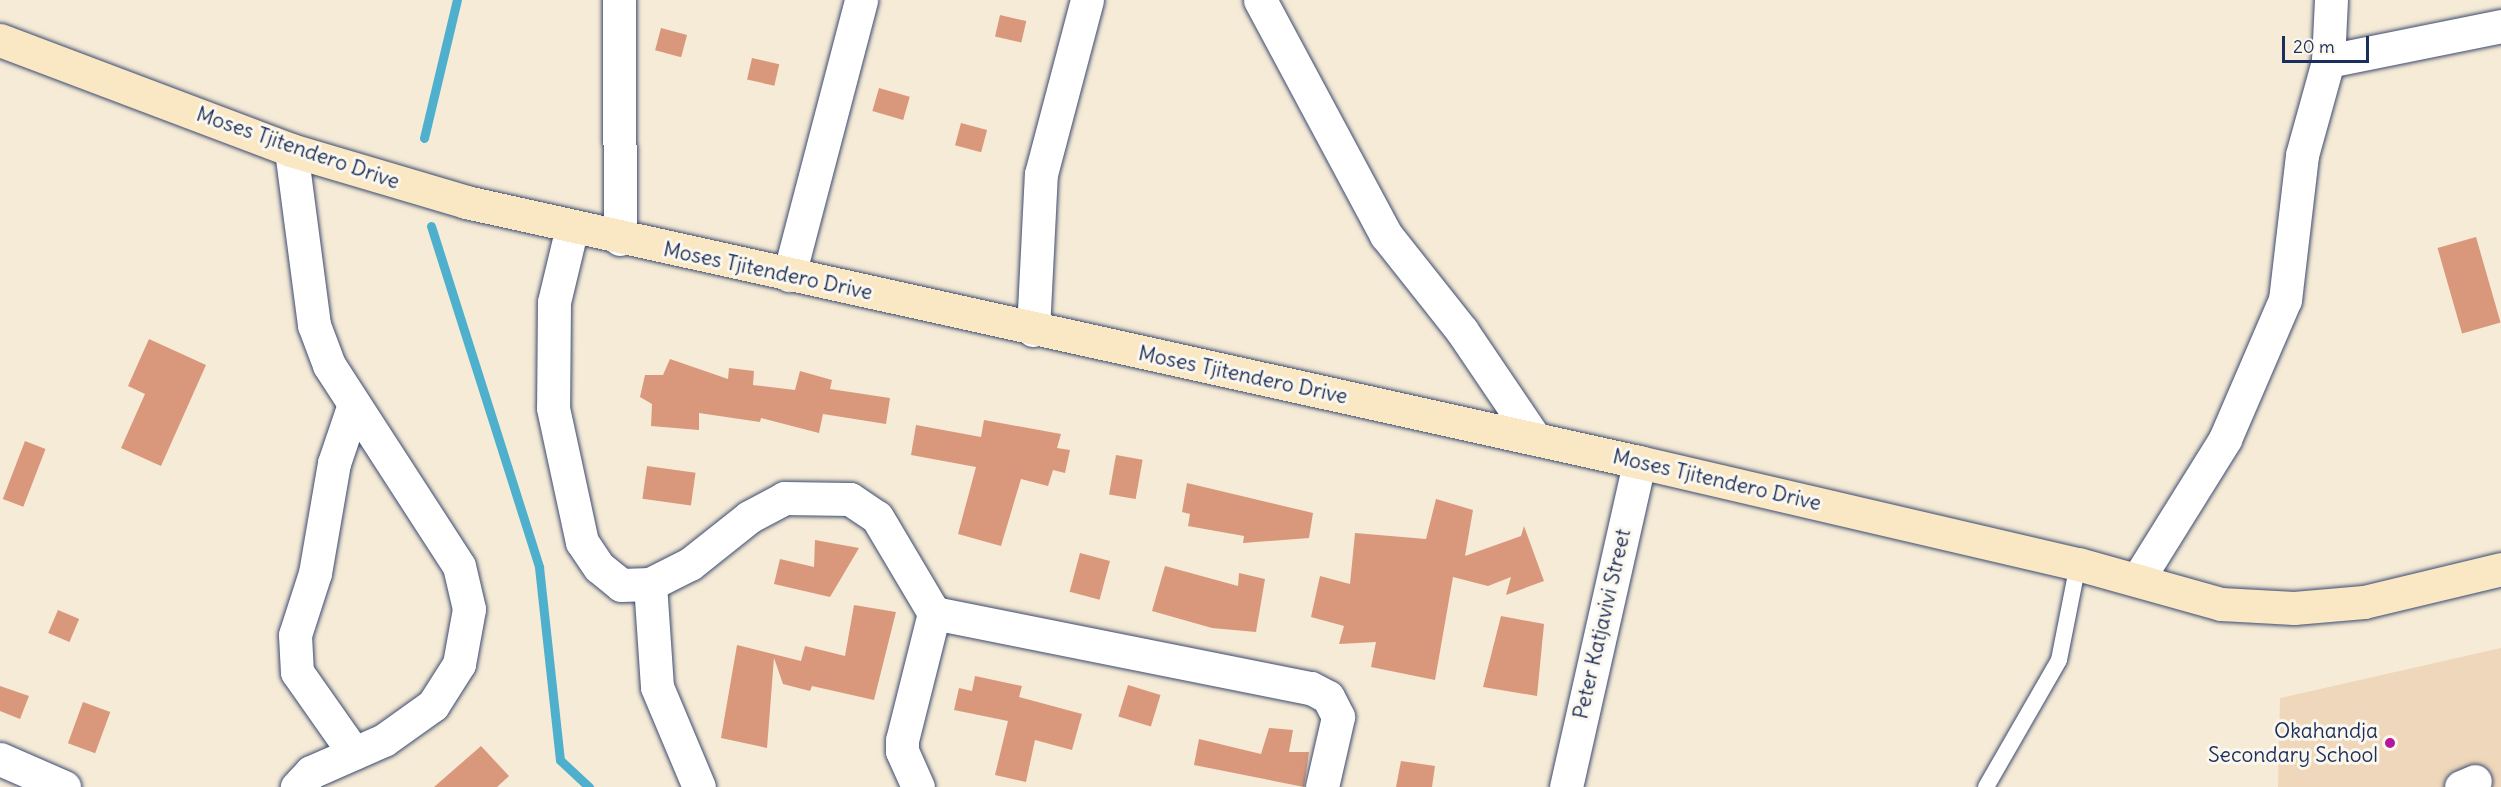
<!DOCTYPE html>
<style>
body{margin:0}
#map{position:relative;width:2501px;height:787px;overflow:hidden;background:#f6ebd6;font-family:Delius,sans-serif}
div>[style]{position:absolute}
.built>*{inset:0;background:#eed7bb}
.stream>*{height:9px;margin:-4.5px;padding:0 4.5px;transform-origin:4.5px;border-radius:4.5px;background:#4eb0cd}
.building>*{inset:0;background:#d9987c;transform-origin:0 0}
.roads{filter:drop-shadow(0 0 2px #3c4b70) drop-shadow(0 0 2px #3c4b70)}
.lane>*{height:16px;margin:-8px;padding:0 8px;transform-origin:8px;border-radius:8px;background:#fff}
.street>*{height:33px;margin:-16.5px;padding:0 16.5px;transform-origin:16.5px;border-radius:16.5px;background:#fff}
.secondary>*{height:33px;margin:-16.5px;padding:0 16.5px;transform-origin:16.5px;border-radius:16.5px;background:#fae7c3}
.dots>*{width:16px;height:16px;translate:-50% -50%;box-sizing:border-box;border:3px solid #fbf7ec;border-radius:50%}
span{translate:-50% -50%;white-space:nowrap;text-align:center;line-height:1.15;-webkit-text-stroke:6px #fbf7ec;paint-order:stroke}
.street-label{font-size:21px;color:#1b2f5e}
.poi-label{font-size:21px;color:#1b2f5e}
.right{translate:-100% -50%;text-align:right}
.scale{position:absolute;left:2282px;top:36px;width:87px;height:27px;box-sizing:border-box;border:3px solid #1b2f5e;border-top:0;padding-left:8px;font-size:18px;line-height:21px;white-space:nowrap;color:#1b2f5e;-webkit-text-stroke:4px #fbf7ec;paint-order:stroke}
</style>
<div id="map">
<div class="built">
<i style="clip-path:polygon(2501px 648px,2501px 787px,2278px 787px,2280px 698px)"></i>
</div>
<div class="stream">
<i style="left:424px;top:138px;width:142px;rotate:-76.6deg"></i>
<i style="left:431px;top:226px;width:358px;rotate:72.4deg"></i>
<i style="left:539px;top:567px;width:194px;rotate:83.8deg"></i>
<i style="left:560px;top:760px;width:40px;rotate:43deg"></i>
</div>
<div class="building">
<i style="left:1000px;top:15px;width:27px;height:22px;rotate:13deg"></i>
<i style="left:661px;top:28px;width:27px;height:23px;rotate:15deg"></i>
<i style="left:752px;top:58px;width:28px;height:22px;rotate:13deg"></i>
<i style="left:879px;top:88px;width:32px;height:24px;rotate:16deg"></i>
<i style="left:961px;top:123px;width:27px;height:23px;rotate:15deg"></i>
<i style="left:2476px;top:237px;width:89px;height:40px;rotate:74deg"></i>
<i style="clip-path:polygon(149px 339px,206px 365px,161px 466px,121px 448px,145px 394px,128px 386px)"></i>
<i style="clip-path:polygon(670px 359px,728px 379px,729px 368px,754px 371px,753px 385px,795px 390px,800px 371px,832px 380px,830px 389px,890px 398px,886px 424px,823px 414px,819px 433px,761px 418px,760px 422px,699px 413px,699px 430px,651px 426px,652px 404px,640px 397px,645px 375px,663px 375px)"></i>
<i style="clip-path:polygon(984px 420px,1061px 434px,1057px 448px,1070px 450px,1065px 473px,1053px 470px,1048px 486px,1021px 479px,1001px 546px,958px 534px,976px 467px,911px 455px,916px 425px,981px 437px)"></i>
<i style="left:25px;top:441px;width:22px;height:62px;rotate:21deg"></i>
<i style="left:1116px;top:455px;width:27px;height:40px;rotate:10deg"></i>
<i style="left:647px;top:466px;width:49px;height:33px;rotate:8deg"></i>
<i style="clip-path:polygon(1187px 483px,1313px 513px,1309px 538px,1243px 543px,1244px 536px,1188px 526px,1190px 514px,1182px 512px)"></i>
<i style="clip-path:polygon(1436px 499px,1473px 510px,1465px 556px,1521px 536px,1524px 526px,1544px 581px,1506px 595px,1511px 577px,1488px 586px,1453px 577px,1435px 680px,1371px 667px,1376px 642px,1339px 644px,1344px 626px,1311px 617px,1320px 576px,1350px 584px,1355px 533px,1426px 539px)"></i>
<i style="clip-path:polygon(815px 540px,859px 548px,830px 597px,774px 584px,780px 559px,814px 567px)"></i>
<i style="left:1080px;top:553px;width:31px;height:40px;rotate:15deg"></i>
<i style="clip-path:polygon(1165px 566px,1238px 586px,1239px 573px,1265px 579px,1256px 632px,1212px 628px,1152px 611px)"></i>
<i style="clip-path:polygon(854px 605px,896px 612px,874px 700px,812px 686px,810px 691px,783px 684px,774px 658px,767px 748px,721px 738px,737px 645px,801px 661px,805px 646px,845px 656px)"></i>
<i style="left:58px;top:610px;width:23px;height:25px;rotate:23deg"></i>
<i style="clip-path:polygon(1501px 616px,1544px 624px,1537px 696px,1483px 687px)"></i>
<i style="clip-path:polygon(975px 676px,1022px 686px,1019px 697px,1082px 714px,1072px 750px,1035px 740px,1026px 782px,995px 775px,1008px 721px,954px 710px,959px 688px,972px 691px)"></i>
<i style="left:1128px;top:685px;width:34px;height:33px;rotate:17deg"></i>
<i style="clip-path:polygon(0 686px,29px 696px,20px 719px,0 711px)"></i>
<i style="left:83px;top:702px;width:29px;height:44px;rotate:20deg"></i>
<i style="clip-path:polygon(1269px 728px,1293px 730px,1289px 752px,1309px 752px,1304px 787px,1194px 765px,1199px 739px,1261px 754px)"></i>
<i style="clip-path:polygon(481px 746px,509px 776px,497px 787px,434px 787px)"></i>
<i style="clip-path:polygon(1401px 761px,1435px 766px,1432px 787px,1396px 787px)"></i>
</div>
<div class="roads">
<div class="lane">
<i style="left:1986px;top:787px;width:146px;rotate:-60.1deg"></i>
<i style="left:2059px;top:660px;width:98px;rotate:-78.8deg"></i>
</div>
<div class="street">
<i style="left:619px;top:0;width:239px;rotate:89.8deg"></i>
<i style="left:1260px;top:0;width:267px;rotate:61.8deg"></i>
<i style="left:1386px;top:235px;width:122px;rotate:51.6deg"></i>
<i style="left:1462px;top:331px;width:130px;rotate:55.9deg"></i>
<i style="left:2328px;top:61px;width:177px;rotate:-11.4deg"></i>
<i style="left:291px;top:150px;width:177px;rotate:82.5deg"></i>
<i style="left:314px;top:325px;width:43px;rotate:69.4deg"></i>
<i style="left:329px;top:365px;width:239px;rotate:57.1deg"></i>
<i style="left:459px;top:566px;width:44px;rotate:76.9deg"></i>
<i style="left:469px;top:609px;width:56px;rotate:100.3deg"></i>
<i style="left:459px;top:664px;width:49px;rotate:122.4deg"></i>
<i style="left:433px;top:705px;width:60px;rotate:144.5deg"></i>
<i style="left:384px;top:740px;width:80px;rotate:156.3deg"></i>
<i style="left:311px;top:772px;width:21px;rotate:133deg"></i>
<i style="left:572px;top:227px;width:77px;rotate:103.5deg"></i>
<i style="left:554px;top:302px;width:106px;rotate:90.5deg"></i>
<i style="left:553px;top:408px;width:137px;rotate:77.8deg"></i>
<i style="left:582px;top:542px;width:30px;rotate:56deg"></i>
<i style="left:599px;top:567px;width:28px;rotate:39deg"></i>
<i style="left:621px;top:585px;width:29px;rotate:-2deg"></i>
<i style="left:650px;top:584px;width:45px;rotate:-26.6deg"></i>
<i style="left:690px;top:564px;width:75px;rotate:-38.5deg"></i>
<i style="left:749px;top:517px;width:40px;rotate:-28deg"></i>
<i style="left:784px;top:498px;width:66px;rotate:0.9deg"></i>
<i style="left:850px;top:499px;width:32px;rotate:34deg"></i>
<i style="left:877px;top:517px;width:112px;rotate:59.3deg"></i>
<i style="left:934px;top:613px;width:131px;rotate:104.1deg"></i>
<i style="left:902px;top:740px;width:11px;rotate:90deg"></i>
<i style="left:902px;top:751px;width:39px;rotate:66deg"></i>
<i style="left:789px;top:275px;width:284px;rotate:-75.3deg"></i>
<i style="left:1033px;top:330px;width:156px;rotate:-87.1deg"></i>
<i style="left:1041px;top:174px;width:180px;rotate:-75.2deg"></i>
<i style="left:353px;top:407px;width:59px;rotate:108.7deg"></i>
<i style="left:334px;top:463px;width:112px;rotate:99.8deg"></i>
<i style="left:315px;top:573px;width:65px;rotate:107.9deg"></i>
<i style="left:295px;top:635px;width:37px;rotate:87deg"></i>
<i style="left:297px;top:672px;width:99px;rotate:54.9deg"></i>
<i style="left:2138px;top:579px;width:165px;rotate:-58.1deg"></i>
<i style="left:2225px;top:439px;width:151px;rotate:-66.7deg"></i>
<i style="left:2285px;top:300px;width:146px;rotate:-83.3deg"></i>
<i style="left:2302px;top:155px;width:98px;rotate:-74.5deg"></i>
<i style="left:2328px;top:61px;width:61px;rotate:-87.2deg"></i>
<i style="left:650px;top:584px;width:103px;rotate:86.1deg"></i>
<i style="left:657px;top:687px;width:108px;rotate:67.2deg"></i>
<i style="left:934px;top:613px;width:384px;rotate:11.3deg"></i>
<i style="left:1311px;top:688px;width:19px;rotate:28deg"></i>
<i style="left:1328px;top:697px;width:22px;rotate:63deg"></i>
<i style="left:1338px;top:717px;width:72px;rotate:102.9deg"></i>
<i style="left:0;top:759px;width:70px;rotate:23.6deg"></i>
<i style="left:1566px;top:787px;width:333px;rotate:-77.3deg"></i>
<i style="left:2461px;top:787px;width:15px;rotate:-23deg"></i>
</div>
<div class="secondary">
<i style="left:0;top:40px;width:311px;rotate:20.7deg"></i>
<i style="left:291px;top:150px;width:183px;rotate:16.5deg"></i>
<i style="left:466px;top:202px;width:1201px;rotate:12.5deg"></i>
<i style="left:1639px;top:462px;width:451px;rotate:13.1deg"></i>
<i style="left:2078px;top:564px;width:148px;rotate:15.6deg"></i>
<i style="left:2221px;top:604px;width:73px;rotate:3.1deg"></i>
<i style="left:2294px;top:608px;width:70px;rotate:-4.9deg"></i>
<i style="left:2364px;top:602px;width:141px;rotate:-13.5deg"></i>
</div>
</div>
<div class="dots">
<i style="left:2390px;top:743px;background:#b5179e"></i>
</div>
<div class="street-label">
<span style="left:298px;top:148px;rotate:19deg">Moses Tjitendero Drive</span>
<span style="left:768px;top:271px;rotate:12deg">Moses Tjitendero Drive</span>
<span style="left:1243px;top:375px;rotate:12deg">Moses Tjitendero Drive</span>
<span style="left:1717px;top:480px;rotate:13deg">Moses Tjitendero Drive</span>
<span style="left:1602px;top:624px;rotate:-77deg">Peter Katjavivi Street</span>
</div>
<div class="poi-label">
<span class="right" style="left:2378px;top:743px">Okahandja<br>Secondary School</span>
</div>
<div class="scale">20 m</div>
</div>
